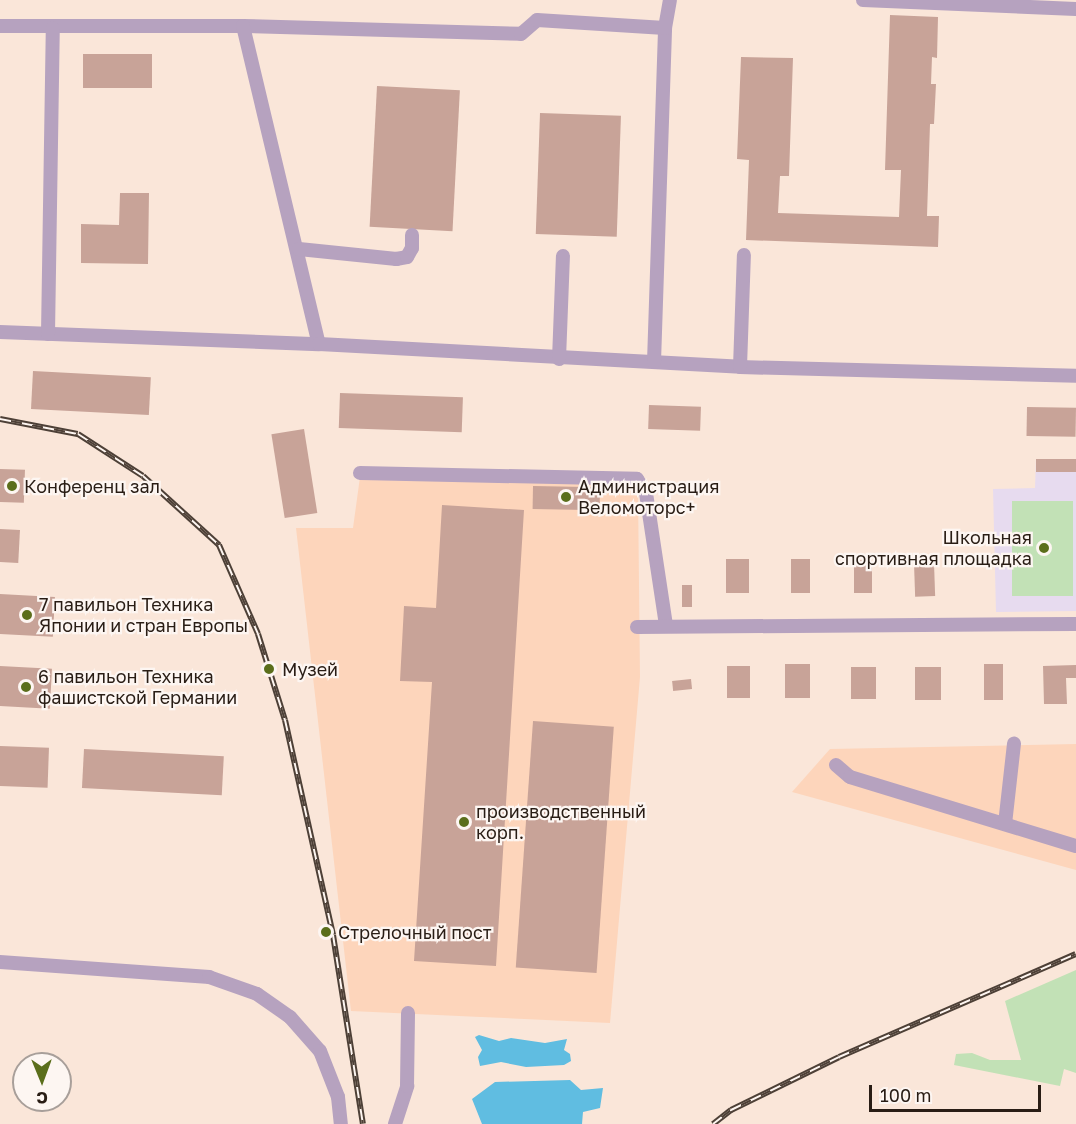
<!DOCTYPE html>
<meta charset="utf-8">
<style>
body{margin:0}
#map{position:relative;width:1076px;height:1124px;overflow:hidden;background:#fae6d9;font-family:"Golos Text",sans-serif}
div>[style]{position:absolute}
.built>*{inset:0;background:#fdd5bb}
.education>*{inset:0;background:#e7dbef}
.green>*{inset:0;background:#c2e1b6;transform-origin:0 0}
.water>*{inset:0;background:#60bde1}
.building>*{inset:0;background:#c8a398;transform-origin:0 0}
.minor>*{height:14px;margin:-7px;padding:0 7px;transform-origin:7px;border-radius:7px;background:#b6a2bf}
.rail>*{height:6px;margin-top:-3px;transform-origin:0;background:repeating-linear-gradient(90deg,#fdf6f2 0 11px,#4d4037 0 22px);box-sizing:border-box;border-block:2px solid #4d4037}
.dots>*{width:16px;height:16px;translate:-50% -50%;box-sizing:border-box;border:3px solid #fdf6f2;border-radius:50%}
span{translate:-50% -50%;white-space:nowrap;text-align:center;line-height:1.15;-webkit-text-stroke:4.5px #fdf6f2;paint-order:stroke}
.poi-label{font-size:18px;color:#291d15}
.left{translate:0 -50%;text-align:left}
.right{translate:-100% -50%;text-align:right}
.north{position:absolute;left:12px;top:1052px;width:60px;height:60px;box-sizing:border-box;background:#fdf6f2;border:2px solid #a89f9a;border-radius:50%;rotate:179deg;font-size:16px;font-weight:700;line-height:24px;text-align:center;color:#291d15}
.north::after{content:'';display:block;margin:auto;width:21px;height:27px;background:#5b6e1b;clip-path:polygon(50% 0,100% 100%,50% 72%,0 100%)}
.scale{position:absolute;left:869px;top:1085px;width:172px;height:27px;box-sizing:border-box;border:3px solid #291d15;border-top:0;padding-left:8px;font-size:18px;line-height:21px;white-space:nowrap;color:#291d15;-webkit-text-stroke:4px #fdf6f2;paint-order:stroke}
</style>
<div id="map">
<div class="built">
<i style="clip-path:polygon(360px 477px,630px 482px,638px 490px,640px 677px,610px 1023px,351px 1011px,296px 528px,353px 528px)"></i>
<i style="clip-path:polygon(1076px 744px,1076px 870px,792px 792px,830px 749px)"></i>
</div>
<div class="education">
<i style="clip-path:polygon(1036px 459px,1076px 459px,1076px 611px,996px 612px,993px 489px,1035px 488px)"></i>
</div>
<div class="green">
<i style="left:1012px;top:501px;width:61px;height:95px"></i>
<i style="clip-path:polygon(1076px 970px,1076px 1073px,1064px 1069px,1060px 1086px,954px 1065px,956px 1054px,972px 1053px,990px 1060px,1021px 1060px,1005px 1001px)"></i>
</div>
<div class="water">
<i style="clip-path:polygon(479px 1035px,499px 1041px,511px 1038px,545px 1043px,567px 1039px,564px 1050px,570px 1054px,571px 1061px,564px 1065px,526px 1067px,501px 1062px,480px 1066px,478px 1057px,482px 1050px,475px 1037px)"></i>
<i style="clip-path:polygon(570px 1080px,581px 1090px,603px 1088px,600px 1108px,583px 1112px,582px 1124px,482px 1124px,472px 1099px,495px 1082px)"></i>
</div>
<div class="building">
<i style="clip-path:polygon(890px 15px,938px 17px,937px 58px,932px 57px,931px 84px,936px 84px,934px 124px,930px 124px,927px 216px,939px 216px,938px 247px,746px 240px,749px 160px,737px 159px,741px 57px,793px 58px,789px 176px,780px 176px,778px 213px,899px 217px,901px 170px,885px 170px)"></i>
<i style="left:83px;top:54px;width:69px;height:34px"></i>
<i style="left:377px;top:86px;width:83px;height:141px;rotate:3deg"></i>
<i style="left:540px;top:113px;width:81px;height:121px;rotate:2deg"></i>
<i style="clip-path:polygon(120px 193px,149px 193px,148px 264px,81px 263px,81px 224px,119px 225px)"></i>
<i style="left:33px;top:371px;width:118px;height:38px;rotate:3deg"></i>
<i style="left:340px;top:393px;width:123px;height:35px;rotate:2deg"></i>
<i style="left:649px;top:405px;width:52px;height:24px;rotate:2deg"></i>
<i style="left:1027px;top:407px;width:49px;height:29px;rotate:1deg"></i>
<i style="left:304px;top:429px;width:85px;height:33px;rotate:81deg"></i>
<i style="left:1036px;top:459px;width:40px;height:13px"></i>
<i style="left:0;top:469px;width:25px;height:33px;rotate:2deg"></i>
<i style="left:533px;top:486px;width:67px;height:23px;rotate:1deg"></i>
<i style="clip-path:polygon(442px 505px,524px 510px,496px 966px,414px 961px,432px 682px,400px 681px,404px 606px,436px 608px)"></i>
<i style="left:0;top:529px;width:20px;height:33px;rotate:3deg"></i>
<i style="left:726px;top:559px;width:23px;height:34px"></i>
<i style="left:791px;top:559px;width:19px;height:34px"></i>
<i style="left:854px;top:560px;width:18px;height:33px"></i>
<i style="left:934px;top:563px;width:33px;height:20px;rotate:88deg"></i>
<i style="left:682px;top:585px;width:10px;height:22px"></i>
<i style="left:0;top:594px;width:55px;height:40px;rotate:3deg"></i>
<i style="left:785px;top:664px;width:25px;height:34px"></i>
<i style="left:984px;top:664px;width:19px;height:36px"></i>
<i style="clip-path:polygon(1076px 665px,1076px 678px,1066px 678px,1067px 704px,1044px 704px,1043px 666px)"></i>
<i style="left:0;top:666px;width:52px;height:40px;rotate:3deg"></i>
<i style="left:727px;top:666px;width:23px;height:32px"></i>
<i style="left:851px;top:667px;width:25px;height:32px"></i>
<i style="left:915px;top:667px;width:26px;height:33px"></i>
<i style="left:691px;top:679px;width:10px;height:19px;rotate:84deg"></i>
<i style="left:533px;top:721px;width:81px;height:247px;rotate:4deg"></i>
<i style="left:0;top:746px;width:49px;height:40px;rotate:2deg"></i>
<i style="left:84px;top:749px;width:140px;height:39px;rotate:3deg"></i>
</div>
<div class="minor">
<i style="left:863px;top:0;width:213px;rotate:2.4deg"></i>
<i style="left:0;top:26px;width:243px"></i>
<i style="left:243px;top:26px;width:278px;rotate:1.6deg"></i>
<i style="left:521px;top:34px;width:21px;rotate:-41deg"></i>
<i style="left:537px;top:20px;width:128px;rotate:3.6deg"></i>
<i style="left:243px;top:26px;width:327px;rotate:76.6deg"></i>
<i style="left:299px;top:249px;width:98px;rotate:5.9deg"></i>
<i style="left:396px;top:259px;width:11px;rotate:-10deg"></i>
<i style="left:407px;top:257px;width:10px;rotate:-61deg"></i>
<i style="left:412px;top:248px;width:13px;rotate:-90deg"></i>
<i style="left:0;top:332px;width:319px;rotate:2.2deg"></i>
<i style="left:319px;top:344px;width:422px;rotate:3.1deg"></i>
<i style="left:740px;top:367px;width:336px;rotate:1.5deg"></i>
<i style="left:48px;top:334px;width:306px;rotate:-89.1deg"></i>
<i style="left:559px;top:359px;width:103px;rotate:-87.8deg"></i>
<i style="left:654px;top:362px;width:334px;rotate:-88.1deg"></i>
<i style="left:665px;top:28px;width:28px;rotate:-80deg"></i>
<i style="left:740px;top:367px;width:112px;rotate:-88deg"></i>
<i style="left:360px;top:473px;width:277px;rotate:1.2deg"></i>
<i style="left:637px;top:479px;width:17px;rotate:57deg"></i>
<i style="left:646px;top:493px;width:134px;rotate:81.4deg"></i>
<i style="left:637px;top:627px;width:439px;rotate:-0.4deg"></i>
<i style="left:836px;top:765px;width:18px;rotate:41deg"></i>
<i style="left:850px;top:777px;width:236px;rotate:17deg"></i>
<i style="left:1005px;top:824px;width:81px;rotate:-83.6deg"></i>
<i style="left:0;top:962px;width:210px;rotate:4.1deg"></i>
<i style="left:209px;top:977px;width:51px;rotate:19.5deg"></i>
<i style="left:257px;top:994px;width:40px;rotate:34.9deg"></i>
<i style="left:290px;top:1017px;width:45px;rotate:48.6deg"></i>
<i style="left:320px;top:1051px;width:49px;rotate:68.6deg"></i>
<i style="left:338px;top:1097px;width:27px;rotate:84deg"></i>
<i style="left:395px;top:1124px;width:40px;rotate:-72deg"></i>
<i style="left:407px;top:1086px;width:73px;rotate:-89.2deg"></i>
</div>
<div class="rail">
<i style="left:0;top:419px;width:79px;rotate:10.9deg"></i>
<i style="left:78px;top:434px;width:77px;rotate:32.9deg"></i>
<i style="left:143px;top:476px;width:103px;rotate:42.2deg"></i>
<i style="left:219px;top:545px;width:97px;rotate:66.3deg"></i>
<i style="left:258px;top:634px;width:90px;rotate:72.6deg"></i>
<i style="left:285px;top:720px;width:220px;rotate:77.4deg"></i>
<i style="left:333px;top:935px;width:191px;rotate:81deg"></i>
<i style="left:713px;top:1124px;width:23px;rotate:-38deg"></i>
<i style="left:731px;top:1110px;width:120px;rotate:-26.1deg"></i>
<i style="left:839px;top:1057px;width:258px;rotate:-23.5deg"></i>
</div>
<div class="dots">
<i style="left:12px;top:486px;background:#5b6e1b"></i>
<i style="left:566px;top:497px;background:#5b6e1b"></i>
<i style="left:1044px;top:548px;background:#5b6e1b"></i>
<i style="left:27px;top:615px;background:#5b6e1b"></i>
<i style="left:269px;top:669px;background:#5b6e1b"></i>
<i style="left:26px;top:687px;background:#5b6e1b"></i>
<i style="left:464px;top:822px;background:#5b6e1b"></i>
<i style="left:326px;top:932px;background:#5b6e1b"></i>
</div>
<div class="poi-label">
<span class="left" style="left:24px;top:486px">Конференц зал</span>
<span class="left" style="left:578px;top:497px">Администрация<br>Веломоторс+</span>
<span class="right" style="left:1032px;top:548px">Школьная<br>спортивная площадка</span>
<span class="left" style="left:39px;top:615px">7 павильон Техника<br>Японии и стран Европы</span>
<span class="left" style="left:282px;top:669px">Музей</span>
<span class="left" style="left:38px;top:687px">6 павильон Техника<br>фашистской Германии</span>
<span class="left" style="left:476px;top:822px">производственный<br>корп.</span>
<span class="left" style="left:338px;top:932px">Стрелочный пост</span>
</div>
<div class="north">С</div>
<div class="scale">100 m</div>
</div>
